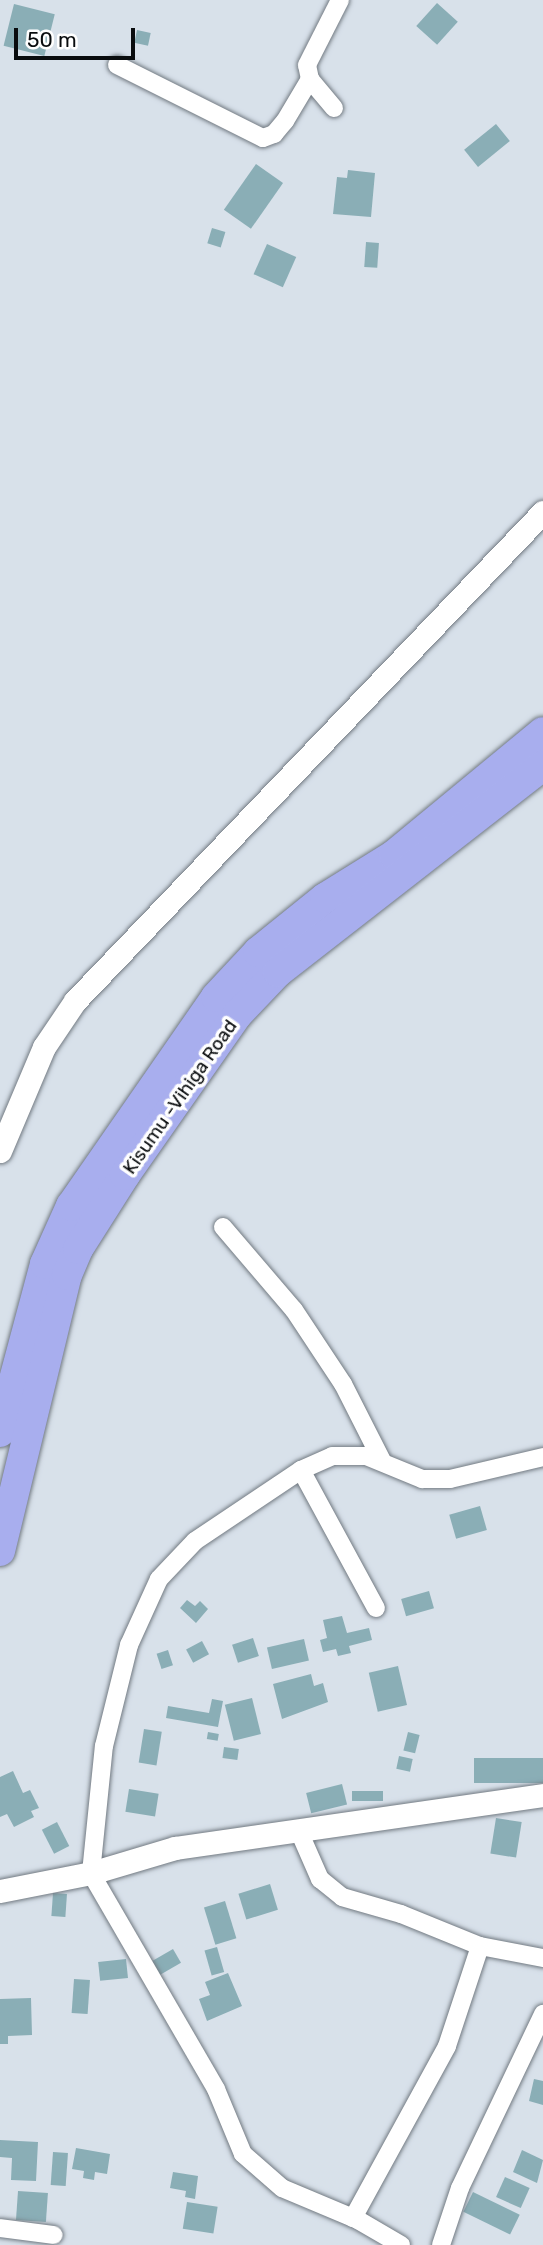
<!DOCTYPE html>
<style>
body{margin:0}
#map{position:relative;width:543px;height:2245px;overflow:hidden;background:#d8e1ea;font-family:Rubik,sans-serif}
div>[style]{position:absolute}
.building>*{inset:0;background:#8aaeb6;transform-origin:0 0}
.roads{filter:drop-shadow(0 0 2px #727a82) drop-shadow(0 0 2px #727a82)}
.minor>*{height:18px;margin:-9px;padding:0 9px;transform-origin:9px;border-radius:9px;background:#fff}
.tertiary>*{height:23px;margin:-11.5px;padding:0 11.5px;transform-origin:11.5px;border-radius:11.5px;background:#fff}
.trunk>*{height:30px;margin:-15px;padding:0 15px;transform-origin:15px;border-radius:15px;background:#a8aeee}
span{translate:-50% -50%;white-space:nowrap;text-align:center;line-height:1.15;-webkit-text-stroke:7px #fff;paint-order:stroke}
.street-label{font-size:19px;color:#090c0e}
.scale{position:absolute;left:14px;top:28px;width:121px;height:32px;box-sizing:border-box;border:4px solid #090c0e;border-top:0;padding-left:9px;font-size:21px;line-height:24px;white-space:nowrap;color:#090c0e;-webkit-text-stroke:5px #fff;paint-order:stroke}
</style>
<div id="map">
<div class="building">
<i style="left:437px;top:3px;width:28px;height:31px;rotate:42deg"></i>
<i style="left:14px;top:4px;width:42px;height:43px;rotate:14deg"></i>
<i style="left:137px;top:30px;width:14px;height:13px;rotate:12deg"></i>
<i style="left:496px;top:124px;width:22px;height:41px;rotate:51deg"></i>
<i style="left:256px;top:164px;width:33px;height:56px;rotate:35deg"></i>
<i style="clip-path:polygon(348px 170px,375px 173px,371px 217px,333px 214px,337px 177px,347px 178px)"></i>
<i style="left:212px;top:228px;width:14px;height:16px;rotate:17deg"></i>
<i style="left:366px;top:242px;width:13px;height:25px;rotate:4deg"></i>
<i style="left:267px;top:244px;width:32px;height:33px;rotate:24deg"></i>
<i style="left:480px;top:1506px;width:25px;height:32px;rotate:74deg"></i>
<i style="left:429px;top:1591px;width:18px;height:29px;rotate:74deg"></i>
<i style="clip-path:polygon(187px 1600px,195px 1606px,200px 1601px,208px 1609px,196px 1623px,180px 1608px)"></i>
<i style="clip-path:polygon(342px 1616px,347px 1633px,369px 1628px,372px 1640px,349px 1646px,351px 1653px,338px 1656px,336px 1649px,323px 1652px,320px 1640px,327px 1638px,323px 1620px)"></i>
<i style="left:253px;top:1638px;width:19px;height:22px;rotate:72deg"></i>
<i style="left:304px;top:1639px;width:22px;height:38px;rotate:77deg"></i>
<i style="left:202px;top:1641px;width:15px;height:18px;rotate:62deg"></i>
<i style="left:168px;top:1650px;width:16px;height:12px;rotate:72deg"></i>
<i style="left:398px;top:1666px;width:40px;height:30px;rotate:77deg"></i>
<i style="clip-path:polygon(311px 1674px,314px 1686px,323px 1683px,328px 1702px,282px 1719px,273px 1684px)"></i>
<i style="left:252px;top:1698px;width:37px;height:28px;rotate:76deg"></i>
<i style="clip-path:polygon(212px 1699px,223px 1701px,218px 1727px,166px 1718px,168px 1706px,209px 1713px)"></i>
<i style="left:144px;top:1729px;width:18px;height:34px;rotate:9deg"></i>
<i style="left:208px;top:1732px;width:11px;height:7px;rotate:10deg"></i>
<i style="left:408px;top:1732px;width:12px;height:19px;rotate:14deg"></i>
<i style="left:224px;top:1747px;width:15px;height:11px;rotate:8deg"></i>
<i style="left:399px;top:1756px;width:14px;height:13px;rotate:12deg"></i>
<i style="left:543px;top:1758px;width:25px;height:69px;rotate:90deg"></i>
<i style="clip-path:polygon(13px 1771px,23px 1793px,30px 1790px,39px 1808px,31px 1811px,34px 1817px,14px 1827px,7px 1814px,0 1817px,0 1777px)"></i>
<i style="left:342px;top:1784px;width:21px;height:37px;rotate:76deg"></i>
<i style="left:129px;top:1789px;width:30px;height:23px;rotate:9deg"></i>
<i style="left:352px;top:1791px;width:31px;height:10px"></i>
<i style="left:496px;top:1818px;width:26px;height:36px;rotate:9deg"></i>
<i style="left:57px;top:1822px;width:27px;height:17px;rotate:63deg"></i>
<i style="left:270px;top:1884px;width:27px;height:33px;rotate:73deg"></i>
<i style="left:53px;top:1893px;width:14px;height:23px;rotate:4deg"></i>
<i style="left:225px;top:1901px;width:39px;height:22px;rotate:73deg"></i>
<i style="left:217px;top:1947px;width:26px;height:13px;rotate:74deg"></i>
<i style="left:173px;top:1949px;width:16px;height:24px;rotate:60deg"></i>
<i style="left:126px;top:1959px;width:19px;height:28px;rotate:84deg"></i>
<i style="clip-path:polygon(228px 1973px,242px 2006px,207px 2021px,199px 1999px,210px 1995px,205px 1982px)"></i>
<i style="left:74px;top:1979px;width:16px;height:34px;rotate:4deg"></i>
<i style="clip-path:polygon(31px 1998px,32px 2035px,8px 2036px,8px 2044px,0 2044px,0 1999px)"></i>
<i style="clip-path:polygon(534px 2079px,543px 2081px,543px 2105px,529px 2101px)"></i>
<i style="clip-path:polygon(0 2140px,38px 2142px,36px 2181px,11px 2180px,12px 2158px,0 2157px)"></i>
<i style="clip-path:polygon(76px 2148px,110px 2154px,107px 2174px,95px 2172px,94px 2180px,83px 2178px,84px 2171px,72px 2169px)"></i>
<i style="clip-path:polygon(522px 2150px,543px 2160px,537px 2183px,513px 2172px)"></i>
<i style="left:53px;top:2152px;width:15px;height:33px;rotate:4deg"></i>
<i style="clip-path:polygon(173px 2172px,198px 2176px,195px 2199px,185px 2197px,186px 2191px,170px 2188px)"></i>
<i style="left:505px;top:2177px;width:27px;height:22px;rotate:24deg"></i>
<i style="left:18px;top:2191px;width:30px;height:29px;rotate:4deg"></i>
<i style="left:473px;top:2192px;width:52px;height:22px;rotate:26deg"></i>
<i style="left:187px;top:2202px;width:31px;height:27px;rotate:9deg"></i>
</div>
<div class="roads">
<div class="minor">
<i style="left:117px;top:65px;width:163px;rotate:26.6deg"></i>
<i style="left:263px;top:138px;width:12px;rotate:-20deg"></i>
<i style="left:274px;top:134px;width:17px;rotate:-50deg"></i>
<i style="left:285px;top:121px;width:49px;rotate:-59.2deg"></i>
<i style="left:334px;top:108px;width:38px;rotate:-130deg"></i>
<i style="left:310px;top:79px;width:14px;rotate:-102deg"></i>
<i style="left:307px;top:65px;width:73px;rotate:-63.1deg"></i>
<i style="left:223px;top:1227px;width:109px;rotate:49.5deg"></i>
<i style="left:294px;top:1310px;width:89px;rotate:56.5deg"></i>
<i style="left:343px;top:1384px;width:86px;rotate:63.1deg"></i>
<i style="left:301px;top:1470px;width:157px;rotate:61.5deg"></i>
<i style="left:298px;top:1829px;width:55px;rotate:66.3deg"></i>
<i style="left:320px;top:1879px;width:28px;rotate:39deg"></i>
<i style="left:342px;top:1897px;width:61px;rotate:16.1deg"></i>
<i style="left:401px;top:1914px;width:85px;rotate:22.1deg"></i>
<i style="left:480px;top:1946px;width:64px;rotate:10.8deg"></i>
<i style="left:353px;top:2218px;width:196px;rotate:-61.3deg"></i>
<i style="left:447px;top:2046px;width:105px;rotate:-71.7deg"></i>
<i style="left:0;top:2228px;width:54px;rotate:7.4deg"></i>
<i style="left:401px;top:2245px;width:50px;rotate:-149.8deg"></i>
<i style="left:358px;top:2220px;width:82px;rotate:-157.2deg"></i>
<i style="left:282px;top:2188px;width:52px;rotate:-138.9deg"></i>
<i style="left:243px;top:2154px;width:70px;rotate:-112.6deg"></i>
<i style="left:216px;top:2089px;width:250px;rotate:-120.1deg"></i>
<i style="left:91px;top:1873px;width:128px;rotate:-84.2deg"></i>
<i style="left:104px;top:1746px;width:104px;rotate:-76.1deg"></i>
<i style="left:129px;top:1645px;width:72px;rotate:-65.6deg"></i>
<i style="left:159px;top:1579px;width:52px;rotate:-46.5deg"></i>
<i style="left:195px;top:1541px;width:128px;rotate:-33.8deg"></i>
<i style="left:301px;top:1470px;width:34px;rotate:-24deg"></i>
<i style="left:332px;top:1456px;width:34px"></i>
<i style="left:366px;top:1456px;width:61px;rotate:22.3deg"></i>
<i style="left:422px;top:1479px;width:28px"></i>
<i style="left:450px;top:1479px;width:96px;rotate:-13.3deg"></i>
<i style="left:441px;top:2245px;width:60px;rotate:-71.6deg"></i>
<i style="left:460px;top:2188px;width:193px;rotate:-64.5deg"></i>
</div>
<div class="tertiary">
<i style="left:0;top:1151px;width:113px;rotate:-67.1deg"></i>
<i style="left:44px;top:1047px;width:55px;rotate:-56deg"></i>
<i style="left:75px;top:1001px;width:677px;rotate:-46.26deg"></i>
<i style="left:0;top:1891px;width:93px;rotate:-11.2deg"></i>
<i style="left:91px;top:1873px;width:88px;rotate:-16.6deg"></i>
<i style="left:175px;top:1848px;width:372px;rotate:-8.2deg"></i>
</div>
<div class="trunk">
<i style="left:0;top:1432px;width:174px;rotate:-75deg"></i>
<i style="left:45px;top:1264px;width:64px;rotate:-65.9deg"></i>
<i style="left:71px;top:1206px;width:254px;rotate:-55.2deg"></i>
<i style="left:216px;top:997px;width:62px;rotate:-47deg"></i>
<i style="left:258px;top:952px;width:86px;rotate:-38.9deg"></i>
<i style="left:325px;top:898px;width:81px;rotate:-31.9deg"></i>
<i style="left:394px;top:855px;width:193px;rotate:-39.5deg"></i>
<i style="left:0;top:1551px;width:284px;rotate:-76.4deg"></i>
<i style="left:67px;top:1275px;width:28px;rotate:-67deg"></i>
<i style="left:78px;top:1249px;width:88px;rotate:-57.6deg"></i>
<i style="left:125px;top:1175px;width:195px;rotate:-55deg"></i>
<i style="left:237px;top:1015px;width:59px;rotate:-46.4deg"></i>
<i style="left:278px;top:972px;width:336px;rotate:-37.9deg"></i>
</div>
</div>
<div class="street-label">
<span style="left:180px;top:1097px;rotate:-55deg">Kisumu -Vihiga Road</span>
</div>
<div class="scale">50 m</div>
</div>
